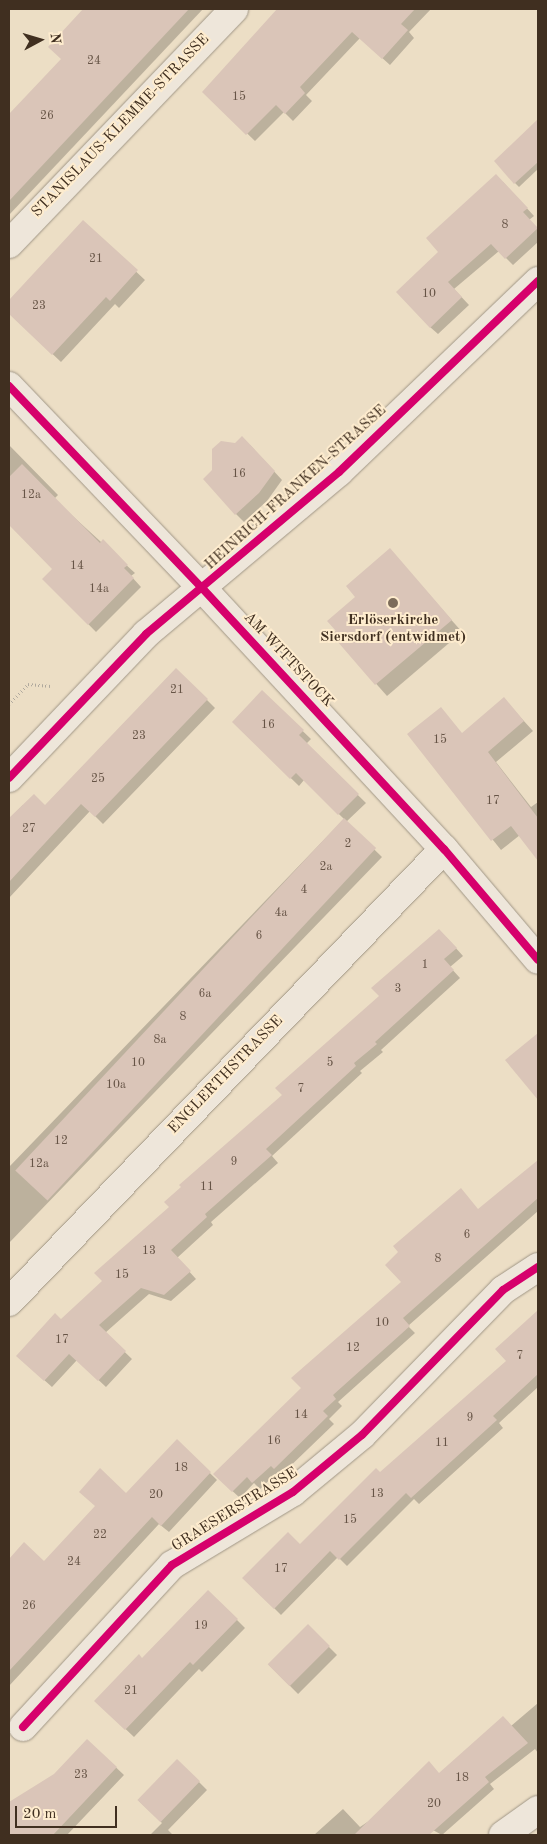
<!DOCTYPE html>
<meta charset="utf-8">
<style>
body{margin:0}
#map{position:relative;width:547px;height:1844px;overflow:hidden;background:#ecdec5;font-family:"Old Standard TT",serif}
div>[style]{position:absolute}
.shadow>*{inset:0;background:#0003;transform-origin:0 0}
.building>*{inset:0;background:#dac5b8;transform-origin:0 0}
.path>*{height:3px;margin-top:-1.5px;transform-origin:0;background:repeating-linear-gradient(90deg,#afa89d 0 1px,transparent 0 3.5px)}
.roads{filter:drop-shadow(0 0 1px #a09686) drop-shadow(0 0 1px #a09686)}
.minor>*{height:28px;margin:-14px;padding:0 14px;transform-origin:14px;border-radius:14px;background:#eee6da}
.cycleway>*{height:8px;margin:-4px;padding:0 4px;transform-origin:4px;border-radius:4px;background:#d6006c}
.dots>*{width:14px;height:14px;translate:-50% -50%;box-sizing:border-box;border:2px solid #feecce;border-radius:50%}
span{translate:-50% -50%;white-space:nowrap;text-align:center;line-height:1.15;-webkit-text-stroke:4px #feecce;paint-order:stroke}
.number-label{font-size:12px;color:#665446}
.number-label span{-webkit-text-stroke-width:0}
.street-label{font-size:15px;color:#402f20}
.poi-label{font-size:15px;color:#402f20;font-weight:700}
.frame{position:absolute;inset:0;border:10px solid #402f20;pointer-events:none}
.north{position:absolute;left:15px;top:15px;width:50px;height:50px;-webkit-text-stroke:4px #feecce;paint-order:stroke;rotate:84deg;font-size:14px;font-weight:700;line-height:20px;text-align:center;color:#402f20}
.north::after{content:'';display:block;margin:auto;width:18px;height:22px;background:#402f20;clip-path:polygon(50% 0,100% 100%,50% 72%,0 100%)}
.scale{position:absolute;left:15px;top:1806px;width:102px;height:22px;box-sizing:border-box;border:2px solid #402f20;border-top:0;padding-left:6px;font-size:15px;line-height:18px;white-space:nowrap;color:#402f20;-webkit-text-stroke:4px #feecce;paint-order:stroke}
</style>
<div id="map">
<div class="shadow">
<i style="clip-path:polygon(111px 9px,203px 9px,9px 215px,9px 116px)"></i>
<i style="clip-path:polygon(280px 9px,431px 9px,409px 32px,414px 38px,390px 65px,360px 38px,306px 95px,312px 101px,293px 121px,284px 112px,255px 141px,204px 92px)"></i>
<i style="clip-path:polygon(530px 129px,538px 138px,538px 169px,519px 187px,515px 183px)"></i>
<i style="clip-path:polygon(503px 182px,534px 216px,529px 220px,538px 230px,538px 242px,513px 265px,499px 251px,454px 289px,469px 305px,438px 334px,430px 327px,440px 252px)"></i>
<i style="clip-path:polygon(83px 222px,145px 280px,119px 308px,115px 304px,61px 362px,9px 313px,9px 301px)"></i>
<i style="clip-path:polygon(9px 445px,58px 495px,54px 499px,135px 573px,131px 576px,141px 587px,96px 632px,44px 579px,53px 569px,9px 523px)"></i>
<i style="clip-path:polygon(250px 445px,282px 480px,267px 501px,244px 522px,236px 514px)"></i>
<i style="clip-path:polygon(390px 550px,462px 632px,387px 696px,333px 635px)"></i>
<i style="clip-path:polygon(176px 669px,215px 708px,103px 824px,90px 811px,9px 898px,9px 819px,23px 805px,45px 806px)"></i>
<i style="clip-path:polygon(262px 692px,311px 739px,306px 744px,366px 803px,346px 822px,382px 857px,9px 1243px,9px 1167px,344px 819px,304px 780px,299px 786px,233px 722px)"></i>
<i style="clip-path:polygon(504px 699px,533px 731px,496px 762px,531px 807px,538px 802px,538px 857px,520px 835px,501px 850px,408px 734px,463px 734px)"></i>
<i style="clip-path:polygon(446px 937px,463px 956px,450px 967px,460px 978px,381px 1050px,383px 1052px,360px 1071px,362px 1073px,272px 1156px,278px 1163px,211px 1222px,213px 1225px,177px 1258px,196px 1279px,171px 1301px,149px 1294px,105px 1333px,132px 1359px,106px 1387px,77px 1360px,52px 1387px,24px 1362px,61px 1320px,104px 1281px,171px 1207px)"></i>
<i style="clip-path:polygon(538px 1161px,538px 1211px,408px 1326px,415px 1333px,338px 1402px,342px 1406px,329px 1419px,334px 1424px,281px 1475px,278px 1472px,260px 1489px,254px 1483px,240px 1498px,214px 1474px,303px 1388px,402px 1282px,479px 1210px)"></i>
<i style="clip-path:polygon(538px 1313px,538px 1387px,499px 1423px,503px 1428px,419px 1504px,414px 1499px,347px 1566px,338px 1557px,281px 1615px,244px 1578px,300px 1546px,507px 1361px,497px 1350px)"></i>
<i style="clip-path:polygon(177px 1441px,217px 1480px,169px 1532px,159px 1524px,9px 1686px,9px 1603px,26px 1584px,9px 1568px,9px 1561px,24px 1544px,44px 1563px,126px 1495px)"></i>
<i style="clip-path:polygon(208px 1591px,245px 1628px,202px 1672px,199px 1669px,134px 1737px,96px 1701px,142px 1659px)"></i>
<i style="left:308px;top:1626px;width:41px;height:55px;rotate:45deg"></i>
<i style="clip-path:polygon(538px 1703px,538px 1753px,535px 1749px,490px 1784px,494px 1789px,442px 1835px,431px 1829px,423px 1835px,314px 1835px,343px 1809px,360px 1827px,511px 1726px)"></i>
<i style="clip-path:polygon(87px 1740px,124px 1775px,67px 1835px,9px 1835px,9px 1804px,55px 1775px)"></i>
<i style="clip-path:polygon(178px 1761px,207px 1790px,168px 1830px,173px 1835px,150px 1835px,162px 1823px,139px 1801px)"></i>
</div>
<div class="building">
<i style="clip-path:polygon(83px 9px,189px 9px,9px 201px,9px 114px,61px 59px,48px 47px)"></i>
<i style="clip-path:polygon(277px 9px,415px 9px,401px 24px,408px 30px,382px 59px,352px 32px,300px 87px,305px 93px,285px 114px,276px 105px,246px 135px,202px 92px)"></i>
<i style="clip-path:polygon(538px 119px,538px 162px,514px 184px,494px 161px)"></i>
<i style="clip-path:polygon(496px 174px,528px 208px,523px 212px,538px 228px,505px 259px,491px 244px,448px 282px,462px 297px,430px 328px,396px 292px,438px 252px,426px 238px)"></i>
<i style="clip-path:polygon(83px 220px,138px 270px,110px 301px,106px 297px,52px 355px,9px 314px,9px 300px)"></i>
<i style="clip-path:polygon(242px 436px,275px 471px,259px 493px,235px 515px,203px 479px,212px 470px,212px 449px,221px 441px,235px 443px)"></i>
<i style="clip-path:polygon(22px 464px,89px 532px,100px 543px,103px 539px,128px 565px,124px 568px,134px 578px,88px 625px,42px 579px,52px 569px,9px 525px,9px 477px)"></i>
<i style="clip-path:polygon(390px 548px,452px 620px,375px 685px,331px 634px,336px 631px,327px 621px,355px 597px,346px 586px)"></i>
<i style="clip-path:polygon(176px 668px,208px 699px,95px 817px,81px 804px,9px 882px,9px 818px,34px 794px,45px 805px)"></i>
<i style="clip-path:polygon(262px 690px,304px 730px,299px 735px,359px 794px,338px 815px,296px 773px,290px 779px,232px 722px)"></i>
<i style="clip-path:polygon(504px 697px,524px 721px,488px 752px,538px 818px,538px 861px,511px 826px,491px 841px,407px 734px,441px 707px,462px 733px)"></i>
<i style="left:344px;top:818px;width:44px;height:482px;rotate:43deg"></i>
<i style="clip-path:polygon(439px 929px,457px 948px,444px 959px,454px 970px,375px 1042px,377px 1044px,354px 1063px,356px 1066px,266px 1149px,272px 1155px,205px 1214px,207px 1217px,171px 1250px,191px 1271px,164px 1295px,141px 1288px,99px 1325px,126px 1351px,98px 1381px,69px 1354px,44px 1381px,16px 1356px,55px 1313px,61px 1319px,102px 1281px,94px 1273px,169px 1207px,164px 1202px,181px 1187px,179px 1185px,282px 1095px,275px 1088px,379px 996px,371px 988px)"></i>
<i style="clip-path:polygon(538px 1033px,538px 1100px,505px 1060px)"></i>
<i style="clip-path:polygon(538px 1160px,538px 1198px,403px 1318px,410px 1326px,333px 1395px,336px 1399px,323px 1411px,328px 1416px,274px 1469px,271px 1466px,252px 1483px,247px 1477px,232px 1492px,213px 1474px,301px 1388px,291px 1378px,401px 1282px,385px 1265px,398px 1252px,393px 1246px,461px 1188px,478px 1209px)"></i>
<i style="clip-path:polygon(538px 1310px,538px 1374px,493px 1416px,497px 1420px,411px 1498px,406px 1493px,339px 1560px,330px 1551px,274px 1609px,242px 1578px,288px 1532px,300px 1544px,376px 1468px,380px 1472px,506px 1361px,495px 1349px)"></i>
<i style="clip-path:polygon(177px 1439px,211px 1472px,161px 1526px,152px 1517px,9px 1671px,9px 1559px,24px 1542px,44px 1561px,95px 1506px,79px 1492px,100px 1468px,126px 1493px)"></i>
<i style="clip-path:polygon(208px 1590px,238px 1619px,193px 1665px,190px 1662px,125px 1730px,94px 1701px,139px 1654px,142px 1658px)"></i>
<i style="left:308px;top:1624px;width:31px;height:57px;rotate:45deg"></i>
<i style="clip-path:polygon(503px 1716px,528px 1743px,485px 1777px,489px 1782px,429px 1835px,354px 1835px,429px 1761px,439px 1773px)"></i>
<i style="clip-path:polygon(87px 1739px,117px 1767px,53px 1835px,9px 1835px,9px 1802px,54px 1774px)"></i>
<i style="left:177px;top:1759px;width:32px;height:57px;rotate:44deg"></i>
</div>
<div class="path">
<i style="left:9px;top:704px;width:28px;rotate:-46deg"></i>
<i style="left:28px;top:684px;width:23px;rotate:5deg"></i>
</div>
<div class="roads">
<div class="minor">
<i style="left:9px;top:244px;width:325px;rotate:-46.2deg"></i>
<i style="left:9px;top:386px;width:281px;rotate:46.3deg"></i>
<i style="left:203px;top:589px;width:355px;rotate:47.2deg"></i>
<i style="left:444px;top:849px;width:145px;rotate:49.7deg"></i>
<i style="left:9px;top:778px;width:199px;rotate:-46.4deg"></i>
<i style="left:146px;top:634px;width:252px;rotate:-40deg"></i>
<i style="left:339px;top:472px;width:276px;rotate:-43.8deg"></i>
<i style="left:9px;top:1302px;width:628px;rotate:-46.16deg"></i>
<i style="left:23px;top:1727px;width:220px;rotate:-47.4deg"></i>
<i style="left:172px;top:1565px;width:141px;rotate:-31.1deg"></i>
<i style="left:293px;top:1492px;width:89px;rotate:-39.6deg"></i>
<i style="left:362px;top:1435px;width:202px;rotate:-45.8deg"></i>
<i style="left:503px;top:1290px;width:42px;rotate:-33.3deg"></i>
<i style="left:503px;top:1835px;width:43px;rotate:-35.5deg"></i>
</div>
</div>
<div class="cycleway">
<i style="left:9px;top:386px;width:281px;rotate:46.3deg"></i>
<i style="left:203px;top:589px;width:355px;rotate:47.2deg"></i>
<i style="left:444px;top:849px;width:145px;rotate:49.7deg"></i>
<i style="left:9px;top:778px;width:199px;rotate:-46.4deg"></i>
<i style="left:146px;top:634px;width:252px;rotate:-40deg"></i>
<i style="left:339px;top:472px;width:276px;rotate:-43.8deg"></i>
<i style="left:23px;top:1727px;width:220px;rotate:-47.4deg"></i>
<i style="left:172px;top:1565px;width:141px;rotate:-31.1deg"></i>
<i style="left:293px;top:1492px;width:89px;rotate:-39.6deg"></i>
<i style="left:362px;top:1435px;width:202px;rotate:-45.8deg"></i>
<i style="left:503px;top:1290px;width:42px;rotate:-33.3deg"></i>
</div>
<div class="dots">
<i style="left:393px;top:603px;background:#7c6c5a"></i>
</div>
<div class="number-label">
<span style="left:94px;top:62px">24</span>
<span style="left:239px;top:98px">15</span>
<span style="left:47px;top:117px">26</span>
<span style="left:505px;top:226px">8</span>
<span style="left:96px;top:260px">21</span>
<span style="left:429px;top:295px">10</span>
<span style="left:39px;top:307px">23</span>
<span style="left:239px;top:475px">16</span>
<span style="left:31px;top:496px">12a</span>
<span style="left:77px;top:567px">14</span>
<span style="left:99px;top:590px">14a</span>
<span style="left:177px;top:691px">21</span>
<span style="left:268px;top:726px">16</span>
<span style="left:139px;top:737px">23</span>
<span style="left:440px;top:741px">15</span>
<span style="left:98px;top:780px">25</span>
<span style="left:493px;top:802px">17</span>
<span style="left:29px;top:830px">27</span>
<span style="left:348px;top:845px">2</span>
<span style="left:326px;top:868px">2a</span>
<span style="left:304px;top:891px">4</span>
<span style="left:281px;top:914px">4a</span>
<span style="left:259px;top:937px">6</span>
<span style="left:425px;top:966px">1</span>
<span style="left:398px;top:990px">3</span>
<span style="left:205px;top:995px">6a</span>
<span style="left:183px;top:1018px">8</span>
<span style="left:160px;top:1041px">8a</span>
<span style="left:138px;top:1064px">10</span>
<span style="left:330px;top:1064px">5</span>
<span style="left:116px;top:1086px">10a</span>
<span style="left:301px;top:1090px">7</span>
<span style="left:61px;top:1142px">12</span>
<span style="left:234px;top:1163px">9</span>
<span style="left:39px;top:1165px">12a</span>
<span style="left:207px;top:1188px">11</span>
<span style="left:467px;top:1236px">6</span>
<span style="left:149px;top:1252px">13</span>
<span style="left:438px;top:1260px">8</span>
<span style="left:122px;top:1276px">15</span>
<span style="left:382px;top:1324px">10</span>
<span style="left:62px;top:1341px">17</span>
<span style="left:353px;top:1349px">12</span>
<span style="left:520px;top:1357px">7</span>
<span style="left:301px;top:1416px">14</span>
<span style="left:470px;top:1419px">9</span>
<span style="left:274px;top:1442px">16</span>
<span style="left:442px;top:1444px">11</span>
<span style="left:181px;top:1469px">18</span>
<span style="left:377px;top:1495px">13</span>
<span style="left:156px;top:1496px">20</span>
<span style="left:350px;top:1521px">15</span>
<span style="left:100px;top:1536px">22</span>
<span style="left:74px;top:1563px">24</span>
<span style="left:281px;top:1570px">17</span>
<span style="left:29px;top:1607px">26</span>
<span style="left:201px;top:1627px">19</span>
<span style="left:131px;top:1692px">21</span>
<span style="left:81px;top:1776px">23</span>
<span style="left:462px;top:1779px">18</span>
<span style="left:434px;top:1805px">20</span>
</div>
<div class="street-label">
<span style="left:121px;top:126px;rotate:-46deg">STANISLAUS-KLEMME-STRASSE</span>
<span style="left:296px;top:488px;rotate:-42deg">HEINRICH-FRANKEN-STRASSE</span>
<span style="left:288px;top:660px;rotate:47deg">AM WITTSTOCK</span>
<span style="left:226px;top:1075px;rotate:-46deg">ENGLERTHSTRASSE</span>
<span style="left:235px;top:1510px;rotate:-32deg">GRAESERSTRASSE</span>
</div>
<div class="poi-label">
<span style="left:393px;top:629px">Erlöserkirche<br>Siersdorf (entwidmet)</span>
</div>
<div class="frame"></div>
<div class="north">N</div>
<div class="scale">20 m</div>
</div>
